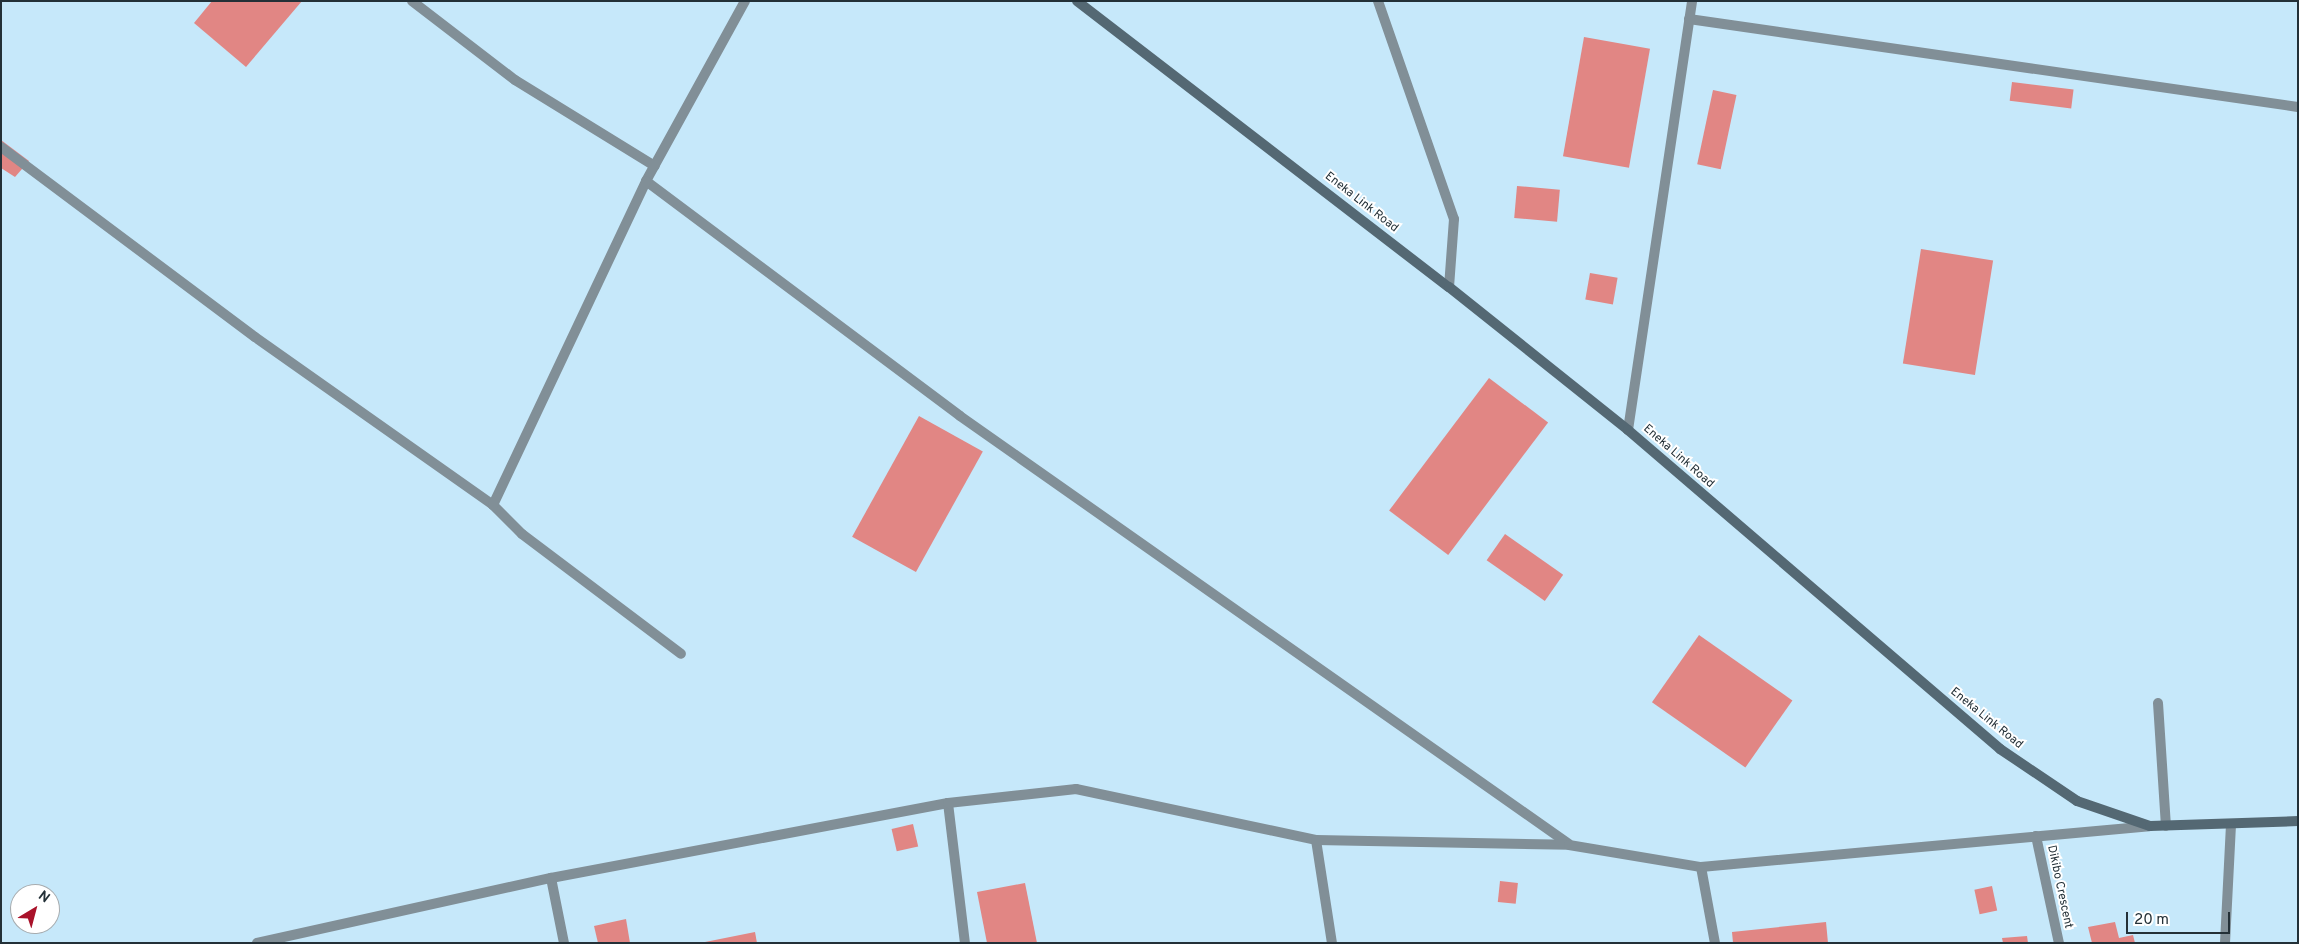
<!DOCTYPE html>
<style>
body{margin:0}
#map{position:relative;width:2299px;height:944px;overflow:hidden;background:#c6e8fa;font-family:Overpass,sans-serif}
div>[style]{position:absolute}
.building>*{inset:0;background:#e18684;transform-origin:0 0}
.lane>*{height:10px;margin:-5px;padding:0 5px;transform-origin:5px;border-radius:5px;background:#818f97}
.street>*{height:10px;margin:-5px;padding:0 5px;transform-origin:5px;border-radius:5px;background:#818f97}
.secondary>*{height:10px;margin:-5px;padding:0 5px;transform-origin:5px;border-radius:5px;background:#546873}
span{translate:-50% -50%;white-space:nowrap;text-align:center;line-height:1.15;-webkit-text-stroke:4px #fff;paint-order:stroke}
.street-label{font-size:12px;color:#233037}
.frame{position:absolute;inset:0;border:2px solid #233037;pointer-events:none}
.north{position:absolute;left:10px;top:884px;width:50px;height:50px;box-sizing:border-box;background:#fff;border:1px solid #a7acaf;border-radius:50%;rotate:37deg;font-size:14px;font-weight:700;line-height:20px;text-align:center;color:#233037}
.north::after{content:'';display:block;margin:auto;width:18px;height:22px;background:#a9122a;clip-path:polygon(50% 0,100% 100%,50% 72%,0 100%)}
.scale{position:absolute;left:2126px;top:912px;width:104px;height:22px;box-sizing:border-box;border:2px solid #233037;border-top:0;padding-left:6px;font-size:15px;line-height:18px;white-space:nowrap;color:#233037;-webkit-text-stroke:4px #fff;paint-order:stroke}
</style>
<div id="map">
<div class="building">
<i style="clip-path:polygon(212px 1px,302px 1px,246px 67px,194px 23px)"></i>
<i style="left:1584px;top:37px;width:67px;height:121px;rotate:10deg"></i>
<i style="left:2012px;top:82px;width:62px;height:19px;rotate:7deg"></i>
<i style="left:1713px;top:90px;width:24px;height:76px;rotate:12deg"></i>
<i style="clip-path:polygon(1px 140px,29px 161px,15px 177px,1px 168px)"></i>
<i style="left:1517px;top:186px;width:43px;height:32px;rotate:5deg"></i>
<i style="left:1921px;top:249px;width:73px;height:116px;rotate:9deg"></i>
<i style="left:1590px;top:273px;width:28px;height:27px;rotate:10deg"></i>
<i style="left:1489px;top:378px;width:74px;height:166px;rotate:37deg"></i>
<i style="left:919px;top:416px;width:73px;height:138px;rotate:29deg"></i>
<i style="left:1505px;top:534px;width:71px;height:32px;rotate:35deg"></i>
<i style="left:1699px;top:635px;width:114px;height:82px;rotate:35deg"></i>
<i style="left:913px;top:824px;width:23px;height:22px;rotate:77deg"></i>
<i style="left:1500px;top:881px;width:18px;height:21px;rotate:6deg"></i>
<i style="clip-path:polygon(1025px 883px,1037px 943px,987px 943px,977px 892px)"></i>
<i style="left:1992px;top:886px;width:25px;height:18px;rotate:78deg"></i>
<i style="clip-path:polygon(626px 919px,630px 943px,598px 943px,594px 926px)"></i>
<i style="clip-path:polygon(1826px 922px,1828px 943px,1733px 943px,1732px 932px)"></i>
<i style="clip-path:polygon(2115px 922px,2119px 938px,2133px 935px,2135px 943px,2092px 943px,2088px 927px)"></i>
<i style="clip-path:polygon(755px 932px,757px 943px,705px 943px,705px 942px)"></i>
<i style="clip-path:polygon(2027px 936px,2028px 943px,2003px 943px,2002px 938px)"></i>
</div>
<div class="lane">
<i style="left:2158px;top:703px;width:123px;rotate:86.3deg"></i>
<i style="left:2225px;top:943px;width:117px;rotate:-87.1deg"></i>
</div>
<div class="street">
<i style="left:412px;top:1px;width:130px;rotate:37.5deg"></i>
<i style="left:515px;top:80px;width:164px;rotate:31.6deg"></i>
<i style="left:745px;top:1px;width:205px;rotate:118.8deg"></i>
<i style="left:646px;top:181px;width:392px;rotate:36.8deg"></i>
<i style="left:960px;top:416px;width:744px;rotate:35.1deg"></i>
<i style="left:1378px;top:1px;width:231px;rotate:70.8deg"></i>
<i style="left:1454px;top:219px;width:68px;rotate:94.2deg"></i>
<i style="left:1689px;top:19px;width:615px;rotate:8.22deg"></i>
<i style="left:1px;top:147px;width:317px;rotate:36.8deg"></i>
<i style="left:255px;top:337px;width:291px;rotate:35.2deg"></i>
<i style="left:493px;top:505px;width:41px;rotate:45deg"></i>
<i style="left:522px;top:534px;width:199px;rotate:37deg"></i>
<i style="left:1628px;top:430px;width:434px;rotate:-81.5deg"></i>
<i style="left:493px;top:505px;width:358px;rotate:-64.7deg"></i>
<i style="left:948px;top:803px;width:141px;rotate:83.1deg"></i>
<i style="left:2036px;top:836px;width:109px;rotate:77.9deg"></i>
<i style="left:1316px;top:840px;width:104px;rotate:81.2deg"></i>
<i style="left:1701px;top:867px;width:77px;rotate:79.6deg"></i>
<i style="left:551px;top:878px;width:66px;rotate:78.7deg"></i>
<i style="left:257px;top:943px;width:301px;rotate:-12.5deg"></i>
<i style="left:551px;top:878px;width:404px;rotate:-10.7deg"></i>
<i style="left:948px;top:803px;width:129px;rotate:-6.2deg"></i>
<i style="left:1076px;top:789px;width:245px;rotate:12deg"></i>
<i style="left:1316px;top:840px;width:253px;rotate:1.1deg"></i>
<i style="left:1569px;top:845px;width:134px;rotate:9.5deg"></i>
<i style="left:1701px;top:867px;width:450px;rotate:-5.2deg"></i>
</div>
<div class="secondary">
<i style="left:1077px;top:1px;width:469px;rotate:37.6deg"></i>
<i style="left:1449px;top:287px;width:229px;rotate:38.6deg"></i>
<i style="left:1628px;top:430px;width:490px;rotate:40.6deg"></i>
<i style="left:2000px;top:749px;width:93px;rotate:34deg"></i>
<i style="left:2077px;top:801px;width:77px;rotate:18.9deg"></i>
<i style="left:2150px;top:826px;width:148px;rotate:-1.9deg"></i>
</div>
<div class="street-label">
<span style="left:1361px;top:203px;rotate:38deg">Eneka Link Road</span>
<span style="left:1678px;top:457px;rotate:41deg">Eneka Link Road</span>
<span style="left:1986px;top:719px;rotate:39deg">Eneka Link Road</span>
<span style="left:2059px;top:887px;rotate:78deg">Dikibo Crescent</span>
</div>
<div class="frame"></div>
<div class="north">N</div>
<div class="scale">20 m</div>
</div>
